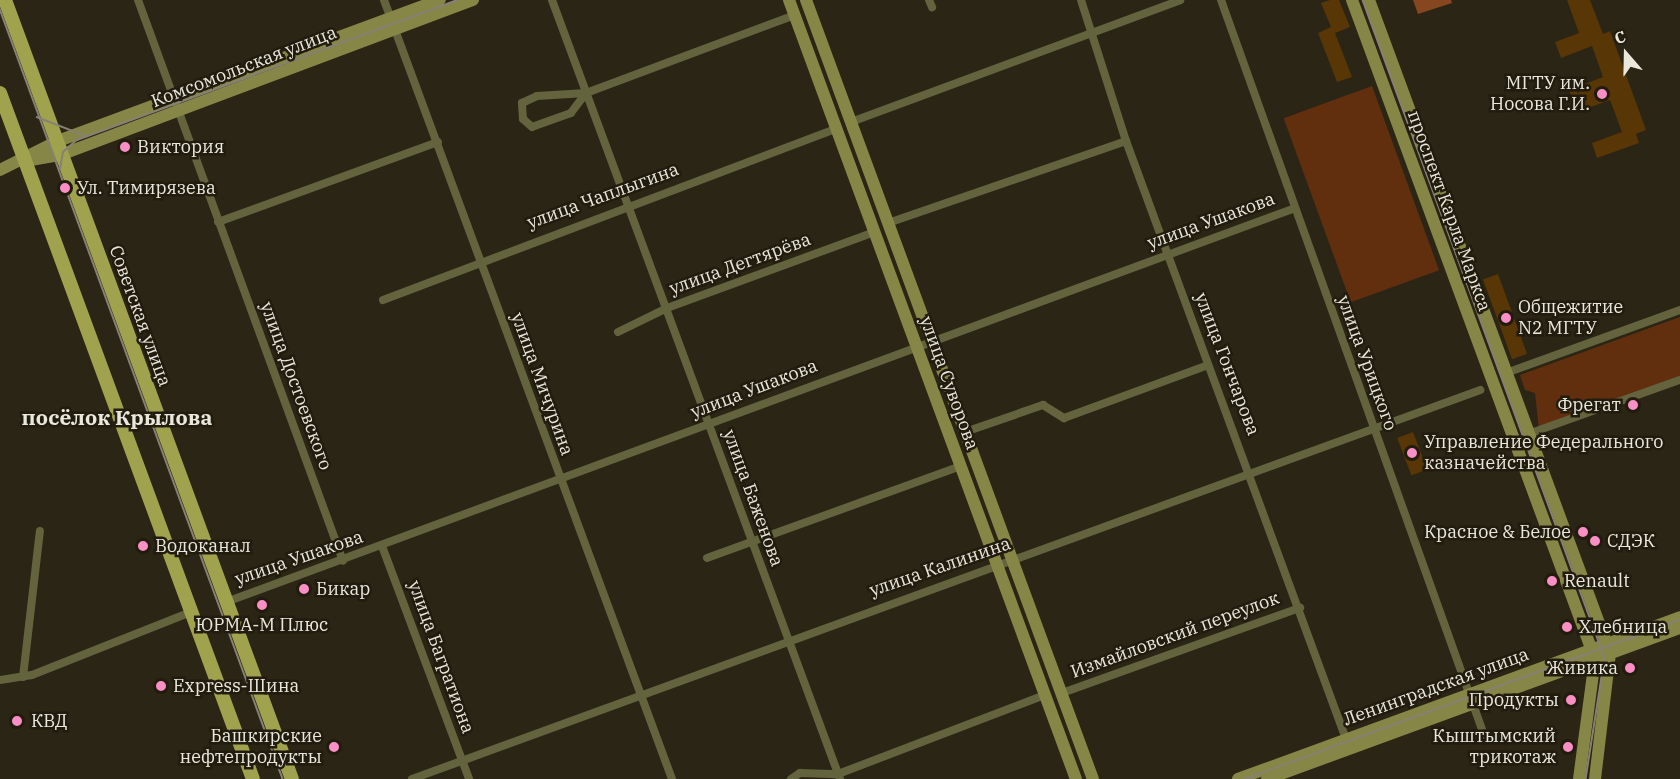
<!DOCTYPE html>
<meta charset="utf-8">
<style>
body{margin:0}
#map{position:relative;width:1680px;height:779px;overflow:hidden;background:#2b2516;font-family:"IBM Plex Serif",serif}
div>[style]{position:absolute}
.green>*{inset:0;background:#622f0e;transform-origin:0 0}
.forest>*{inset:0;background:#86461f}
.building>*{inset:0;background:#583605;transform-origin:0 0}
.street>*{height:8px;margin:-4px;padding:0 4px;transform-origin:4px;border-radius:4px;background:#63643d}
.secondary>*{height:12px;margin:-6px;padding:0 6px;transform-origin:6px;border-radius:6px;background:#868747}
.primary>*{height:14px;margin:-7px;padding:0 7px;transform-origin:7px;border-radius:7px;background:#a1a24e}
.tram>*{height:1.5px;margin:-0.75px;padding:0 0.75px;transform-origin:0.75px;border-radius:0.75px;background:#868175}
.dots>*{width:16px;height:16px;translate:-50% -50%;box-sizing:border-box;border:3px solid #211c0d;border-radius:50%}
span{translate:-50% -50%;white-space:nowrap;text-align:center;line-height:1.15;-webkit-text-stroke:5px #211c0d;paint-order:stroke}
.street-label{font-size:18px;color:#eae7dd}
.poi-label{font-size:18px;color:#eae7dd}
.right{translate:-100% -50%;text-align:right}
.left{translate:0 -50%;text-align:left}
.quarter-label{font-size:21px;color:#eae7dd;font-weight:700}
.north{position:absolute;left:1596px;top:24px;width:60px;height:60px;-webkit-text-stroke:4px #211c0d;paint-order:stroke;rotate:340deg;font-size:16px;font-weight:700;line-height:24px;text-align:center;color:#eae7dd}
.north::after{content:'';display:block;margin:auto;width:21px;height:27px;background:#eae7dd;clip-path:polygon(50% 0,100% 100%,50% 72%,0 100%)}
</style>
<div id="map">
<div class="green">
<i style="left:1372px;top:86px;width:196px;height:94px;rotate:70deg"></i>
<i style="clip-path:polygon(1680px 317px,1680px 377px,1539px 429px,1535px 393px,1525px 390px,1520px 375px)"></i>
</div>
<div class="forest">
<i style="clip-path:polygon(1413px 0,1451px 0,1452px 3px,1418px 14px)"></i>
</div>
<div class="building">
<i style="clip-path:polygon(1330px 0,1339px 0,1350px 27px,1335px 33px,1352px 77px,1337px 82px,1318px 33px,1331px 27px,1321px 3px)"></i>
<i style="clip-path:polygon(1567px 0,1590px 0,1603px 34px,1610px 31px,1646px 130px,1636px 134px,1639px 143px,1597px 158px,1592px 143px,1622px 132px,1610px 100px,1577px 112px,1569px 90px,1603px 77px,1592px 46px,1561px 58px,1555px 42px,1579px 33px)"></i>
<i style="left:1498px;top:274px;width:85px;height:16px;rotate:70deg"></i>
<i style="left:1413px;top:432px;width:40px;height:17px;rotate:69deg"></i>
</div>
<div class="street">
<i style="left:138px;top:0;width:597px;rotate:69.93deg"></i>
<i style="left:384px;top:0;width:831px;rotate:69.71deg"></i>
<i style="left:552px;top:0;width:831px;rotate:69.71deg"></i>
<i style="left:929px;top:0;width:8px;rotate:67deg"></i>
<i style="left:1081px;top:0;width:148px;rotate:72.3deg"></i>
<i style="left:1126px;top:141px;width:637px;rotate:69.8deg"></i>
<i style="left:1221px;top:0;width:781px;rotate:70.31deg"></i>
<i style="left:586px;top:93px;width:25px;rotate:127deg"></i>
<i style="left:571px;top:113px;width:41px;rotate:160.3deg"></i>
<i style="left:532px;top:127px;width:12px;rotate:-138deg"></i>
<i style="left:523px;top:119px;width:16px;rotate:-94deg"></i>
<i style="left:522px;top:103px;width:17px;rotate:-25deg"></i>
<i style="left:537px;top:96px;width:49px;rotate:-3.5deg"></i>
<i style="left:586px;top:93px;width:223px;rotate:-20.5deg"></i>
<i style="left:851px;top:122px;width:351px;rotate:-20.3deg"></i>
<i style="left:218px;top:222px;width:234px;rotate:-20deg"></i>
<i style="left:888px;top:223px;width:252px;rotate:-19deg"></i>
<i style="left:383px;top:300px;width:485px;rotate:-20.7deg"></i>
<i style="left:618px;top:332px;width:55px;rotate:-26.1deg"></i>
<i style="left:667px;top:308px;width:221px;rotate:-20.1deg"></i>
<i style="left:1506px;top:373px;width:185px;rotate:-19.9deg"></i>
<i style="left:965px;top:432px;width:83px;rotate:-19.1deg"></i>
<i style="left:1043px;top:405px;width:25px;rotate:32deg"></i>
<i style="left:1064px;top:418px;width:153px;rotate:-20.2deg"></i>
<i style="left:1528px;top:434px;width:161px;rotate:-19.6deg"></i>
<i style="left:382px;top:546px;width:249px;rotate:69.5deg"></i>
<i style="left:707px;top:558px;width:270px;rotate:-19.9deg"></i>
<i style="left:226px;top:602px;width:1139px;rotate:-20.23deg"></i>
<i style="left:23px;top:677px;width:147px;rotate:-83.4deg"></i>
<i style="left:0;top:680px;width:32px;rotate:-9deg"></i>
<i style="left:32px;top:675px;width:171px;rotate:-21.6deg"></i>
<i style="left:1062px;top:693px;width:253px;rotate:-19.7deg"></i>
<i style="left:412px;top:779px;width:1137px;rotate:-20.01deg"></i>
<i style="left:791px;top:779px;width:11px;rotate:-34deg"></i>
<i style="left:800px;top:773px;width:38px;rotate:2deg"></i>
<i style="left:838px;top:774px;width:222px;rotate:-20.9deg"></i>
</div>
<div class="secondary">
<i style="left:789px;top:0;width:830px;rotate:69.78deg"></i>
<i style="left:806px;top:0;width:830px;rotate:69.78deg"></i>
<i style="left:1352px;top:0;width:702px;rotate:69.76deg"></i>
<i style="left:1595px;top:659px;width:121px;rotate:97.6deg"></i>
<i style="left:1369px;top:0;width:696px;rotate:69.74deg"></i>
<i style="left:1610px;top:653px;width:127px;rotate:96.8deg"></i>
<i style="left:25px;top:161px;width:39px;rotate:-10deg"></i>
<i style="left:63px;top:154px;width:438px;rotate:-20.6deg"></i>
<i style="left:0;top:170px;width:65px;rotate:-26.6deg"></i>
<i style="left:58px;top:141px;width:407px;rotate:-20.3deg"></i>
<i style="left:1238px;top:779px;width:471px;rotate:-20.1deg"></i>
<i style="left:1267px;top:779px;width:440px;rotate:-20.1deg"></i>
</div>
<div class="primary">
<i style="left:5px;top:0;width:830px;rotate:69.78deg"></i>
<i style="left:0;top:93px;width:731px;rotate:69.76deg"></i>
</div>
<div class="tram">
<i style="left:1363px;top:0;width:701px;rotate:69.81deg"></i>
<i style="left:1605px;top:658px;width:122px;rotate:98.9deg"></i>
<i style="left:0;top:9px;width:820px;rotate:69.82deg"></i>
<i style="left:37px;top:117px;width:53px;rotate:21.2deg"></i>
<i style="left:60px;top:169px;width:17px;rotate:-80deg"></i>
<i style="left:63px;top:152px;width:18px;rotate:-41deg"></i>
<i style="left:77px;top:140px;width:405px;rotate:-20.2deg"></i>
<i style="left:1245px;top:779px;width:463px;rotate:-20.1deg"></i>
</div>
<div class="dots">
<i style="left:1602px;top:94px;background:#fa8fc6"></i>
<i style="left:125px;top:147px;background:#fa8fc6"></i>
<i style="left:65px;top:188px;background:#fa8fc6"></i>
<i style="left:1506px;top:318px;background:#fa8fc6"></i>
<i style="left:1633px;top:405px;background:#fa8fc6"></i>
<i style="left:1412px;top:453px;background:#fa8fc6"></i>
<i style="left:1583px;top:532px;background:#fa8fc6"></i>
<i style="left:1595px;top:541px;background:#fa8fc6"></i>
<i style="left:143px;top:546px;background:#fa8fc6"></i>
<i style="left:1552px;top:581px;background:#fa8fc6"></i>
<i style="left:304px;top:589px;background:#fa8fc6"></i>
<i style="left:262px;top:605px;background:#fa8fc6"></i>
<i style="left:1567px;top:627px;background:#fa8fc6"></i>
<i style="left:1630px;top:668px;background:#fa8fc6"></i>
<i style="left:161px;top:686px;background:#fa8fc6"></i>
<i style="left:1571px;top:700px;background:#fa8fc6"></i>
<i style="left:17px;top:721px;background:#fa8fc6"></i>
<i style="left:334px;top:747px;background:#fa8fc6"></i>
<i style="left:1568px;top:747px;background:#fa8fc6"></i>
</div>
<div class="street-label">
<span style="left:244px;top:67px;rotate:-21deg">Комсомольская улица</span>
<span style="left:603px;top:196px;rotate:-20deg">улица Чаплыгина</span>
<span style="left:1449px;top:211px;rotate:70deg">проспект Карла Маркса</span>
<span style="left:1211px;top:221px;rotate:-20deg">улица Ушакова</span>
<span style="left:740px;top:264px;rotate:-20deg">улица Дегтярёва</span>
<span style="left:140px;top:316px;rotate:70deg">Советская улица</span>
<span style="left:1367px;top:363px;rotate:70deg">улица Урицкого</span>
<span style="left:1227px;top:364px;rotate:69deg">улица Гончарова</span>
<span style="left:949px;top:383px;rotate:70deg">улица Суворова</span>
<span style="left:542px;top:384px;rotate:70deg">улица Мичурина</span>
<span style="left:296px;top:386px;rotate:70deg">улица Достоевского</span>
<span style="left:754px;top:389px;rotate:-21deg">улица Ушакова</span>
<span style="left:753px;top:498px;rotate:70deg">улица Баженова</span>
<span style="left:299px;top:558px;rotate:-19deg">улица Ушакова</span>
<span style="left:940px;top:567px;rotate:-19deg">улица Калинина</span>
<span style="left:1175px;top:635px;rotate:-20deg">Измайловский переулок</span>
<span style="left:441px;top:657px;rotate:70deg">улица Багратиона</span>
<span style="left:1436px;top:687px;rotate:-20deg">Ленинградская улица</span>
</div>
<div class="poi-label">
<span class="right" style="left:1590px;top:94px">МГТУ им.<br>Носова Г.И.</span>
<span class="left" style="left:137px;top:147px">Виктория</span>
<span class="left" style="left:77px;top:188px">Ул. Тимирязева</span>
<span class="left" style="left:1518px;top:318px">Общежитие<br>N2 МГТУ</span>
<span class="right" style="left:1621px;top:405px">Фрегат</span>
<span class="left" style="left:1424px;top:453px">Управление Федерального<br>казначейства</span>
<span class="right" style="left:1571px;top:532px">Красное &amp; Белое</span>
<span class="left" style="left:1607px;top:541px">СДЭК</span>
<span class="left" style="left:155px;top:546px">Водоканал</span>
<span class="left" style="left:1564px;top:581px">Renault</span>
<span class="left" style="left:316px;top:589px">Бикар</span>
<span style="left:262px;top:625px">ЮРМА-М Плюс</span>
<span class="left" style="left:1579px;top:627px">Хлебница</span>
<span class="right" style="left:1618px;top:668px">Живика</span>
<span class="left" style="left:173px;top:686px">Express-Шина</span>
<span class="right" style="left:1559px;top:700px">Продукты</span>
<span class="left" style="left:31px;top:721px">КВД</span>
<span class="right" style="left:322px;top:747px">Башкирские<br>нефтепродукты</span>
<span class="right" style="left:1556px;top:747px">Кыштымский<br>трикотаж</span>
</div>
<div class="quarter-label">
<span style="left:117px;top:417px">посёлок Крылова</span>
</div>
<div class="north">С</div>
</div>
